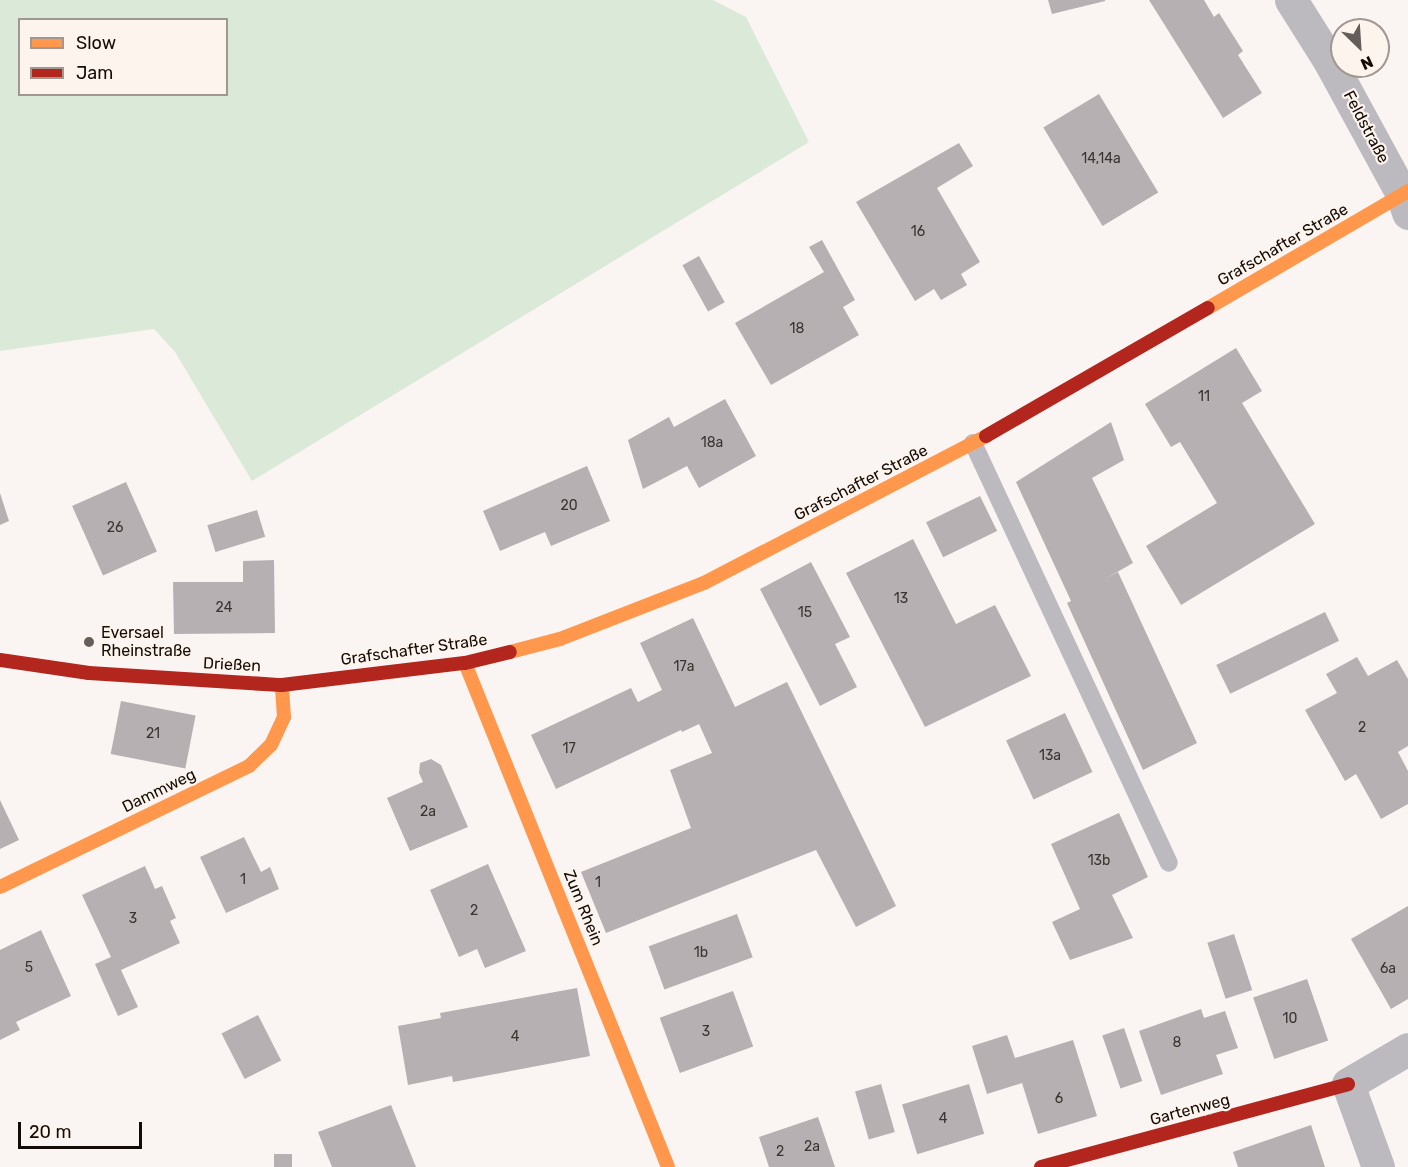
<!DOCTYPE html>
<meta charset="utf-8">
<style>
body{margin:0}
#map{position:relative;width:1408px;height:1167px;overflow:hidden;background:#faf5f2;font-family:Rubik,sans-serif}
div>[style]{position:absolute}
.green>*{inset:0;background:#dbe9d9}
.building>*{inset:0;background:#b6b0b2;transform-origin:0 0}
.lane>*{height:18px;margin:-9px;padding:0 9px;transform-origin:9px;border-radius:9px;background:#bcb9bf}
.street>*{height:33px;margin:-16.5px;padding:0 16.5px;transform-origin:16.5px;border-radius:16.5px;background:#bcb9bf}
.slow>*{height:14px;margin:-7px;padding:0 7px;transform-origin:7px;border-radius:7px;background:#ff974d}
.jam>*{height:14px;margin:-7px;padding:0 7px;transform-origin:7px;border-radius:7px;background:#b3261e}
.dots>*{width:16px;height:16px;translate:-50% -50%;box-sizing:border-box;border:3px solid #fef4ee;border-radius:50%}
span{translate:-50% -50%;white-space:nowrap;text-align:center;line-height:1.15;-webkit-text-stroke:4.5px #fef4ee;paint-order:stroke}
.number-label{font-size:14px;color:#3c3431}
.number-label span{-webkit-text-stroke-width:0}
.street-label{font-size:16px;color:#130b06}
.poi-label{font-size:16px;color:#130b06}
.left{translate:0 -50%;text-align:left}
.legend{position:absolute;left:18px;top:18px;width:210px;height:78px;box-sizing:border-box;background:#fef4ee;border:2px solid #a09791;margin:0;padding:8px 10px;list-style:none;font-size:18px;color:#130b06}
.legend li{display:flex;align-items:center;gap:12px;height:30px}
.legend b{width:30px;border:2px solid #a09791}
.north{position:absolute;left:1330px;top:18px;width:60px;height:60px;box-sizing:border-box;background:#fef4ee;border:2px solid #a09791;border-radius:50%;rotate:155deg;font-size:16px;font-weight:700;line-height:24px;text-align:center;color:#130b06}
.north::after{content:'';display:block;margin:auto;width:21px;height:27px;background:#645d59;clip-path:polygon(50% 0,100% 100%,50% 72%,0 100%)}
.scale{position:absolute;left:18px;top:1122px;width:124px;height:27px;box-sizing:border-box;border:3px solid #130b06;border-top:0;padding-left:8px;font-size:18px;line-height:21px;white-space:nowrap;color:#130b06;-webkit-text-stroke:4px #fef4ee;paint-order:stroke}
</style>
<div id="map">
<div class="green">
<i style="clip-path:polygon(evenodd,0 0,713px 0,746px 17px,809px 142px,252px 481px,175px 352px,154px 329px,0 351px,0 0,20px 20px,226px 20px,226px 94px,20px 94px,20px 20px)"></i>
</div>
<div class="building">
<i style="clip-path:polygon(1048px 0,1105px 0,1105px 1px,1052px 14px)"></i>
<i style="clip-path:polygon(1149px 0,1204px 0,1214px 17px,1219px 13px,1243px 51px,1238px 55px,1262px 93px,1223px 118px)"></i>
<i style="left:1099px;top:94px;width:115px;height:65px;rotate:59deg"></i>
<i style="clip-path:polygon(959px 143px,973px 166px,937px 188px,980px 262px,961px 274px,967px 285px,941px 300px,934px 289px,915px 301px,856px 202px)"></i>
<i style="clip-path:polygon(822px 240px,855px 300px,843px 307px,859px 335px,771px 385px,735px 323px,824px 272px,809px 247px)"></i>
<i style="left:699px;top:256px;width:53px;height:19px;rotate:61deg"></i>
<i style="clip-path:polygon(1236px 348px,1262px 391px,1242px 403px,1315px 524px,1181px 605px,1146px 546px,1217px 503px,1180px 442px,1171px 447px,1145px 404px)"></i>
<i style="clip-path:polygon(725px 399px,756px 456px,699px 488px,687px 466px,643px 489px,628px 440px,669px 417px,674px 427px)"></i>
<i style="clip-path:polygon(1111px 422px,1124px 460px,1092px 478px,1133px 563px,1105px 579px,1118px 572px,1197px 743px,1143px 770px,1067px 603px,1071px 601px,1016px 482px)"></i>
<i style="clip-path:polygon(587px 466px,610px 521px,551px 546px,545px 532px,500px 551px,483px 511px)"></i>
<i style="left:126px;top:482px;width:76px;height:59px;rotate:66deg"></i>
<i style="clip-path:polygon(0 493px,9px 521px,0 525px)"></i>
<i style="left:980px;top:496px;width:39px;height:60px;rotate:64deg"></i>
<i style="left:257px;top:510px;width:28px;height:52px;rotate:73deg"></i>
<i style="clip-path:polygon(913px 539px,956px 624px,995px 605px,1031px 676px,925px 727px,846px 573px)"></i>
<i style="clip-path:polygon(274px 560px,275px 633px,174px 634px,173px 582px,243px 582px,243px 561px)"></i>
<i style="clip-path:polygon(811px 562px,850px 637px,835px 644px,857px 687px,820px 706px,760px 589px)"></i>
<i style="left:1325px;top:612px;width:32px;height:121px;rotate:64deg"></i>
<i style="clip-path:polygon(693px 618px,735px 707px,787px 682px,896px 906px,856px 927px,816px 850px,606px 933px,581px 872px,691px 828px,670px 770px,712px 753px,699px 724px,682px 732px,681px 730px,556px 789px,531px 735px,631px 688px,638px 702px,662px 690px,640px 643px)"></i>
<i style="clip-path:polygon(1357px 657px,1368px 676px,1397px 660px,1408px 679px,1408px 746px,1398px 752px,1408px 771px,1408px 804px,1381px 819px,1356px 774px,1345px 781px,1305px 710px,1337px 693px,1326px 674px)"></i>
<i style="left:121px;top:701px;width:76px;height:54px;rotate:11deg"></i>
<i style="left:1065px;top:713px;width:65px;height:65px;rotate:65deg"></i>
<i style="clip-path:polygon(431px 759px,441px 765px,468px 827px,410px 851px,387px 798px,423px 782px,419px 773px,420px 763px)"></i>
<i style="clip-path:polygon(0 800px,19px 840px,0 849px)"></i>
<i style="clip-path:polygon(1119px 813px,1148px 877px,1112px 895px,1133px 938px,1070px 960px,1052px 922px,1080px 909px,1051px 844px)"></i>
<i style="clip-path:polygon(244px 837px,261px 872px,270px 867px,279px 889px,226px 913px,200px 857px)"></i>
<i style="clip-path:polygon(488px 864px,526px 951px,485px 968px,477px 949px,459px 957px,430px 890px)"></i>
<i style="clip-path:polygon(145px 866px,155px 889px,162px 886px,176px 918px,170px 921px,180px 943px,121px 970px,138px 1007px,118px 1016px,95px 964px,111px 957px,82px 895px)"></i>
<i style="clip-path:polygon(1408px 906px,1408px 999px,1391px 1009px,1351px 939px)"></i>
<i style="left:737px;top:914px;width:46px;height:94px;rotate:70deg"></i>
<i style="clip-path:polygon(41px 930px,71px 996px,16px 1022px,20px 1030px,0 1040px,0 950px)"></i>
<i style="left:1234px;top:934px;width:59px;height:28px;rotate:72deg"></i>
<i style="left:1307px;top:979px;width:65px;height:57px;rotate:71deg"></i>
<i style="clip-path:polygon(577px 988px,590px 1056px,453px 1082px,452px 1076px,408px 1085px,398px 1026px,441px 1018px,440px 1013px)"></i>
<i style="left:733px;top:991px;width:59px;height:78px;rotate:70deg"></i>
<i style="clip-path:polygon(1201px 1009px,1204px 1018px,1225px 1011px,1238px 1048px,1216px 1055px,1223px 1074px,1161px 1095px,1139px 1031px)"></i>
<i style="left:258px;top:1015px;width:51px;height:41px;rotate:63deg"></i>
<i style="left:1124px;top:1028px;width:56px;height:23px;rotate:71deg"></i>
<i style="clip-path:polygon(1007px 1035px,1015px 1058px,1073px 1040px,1097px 1116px,1038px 1134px,1022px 1083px,987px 1094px,972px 1046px)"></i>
<i style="left:881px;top:1084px;width:50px;height:27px;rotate:74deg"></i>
<i style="left:969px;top:1084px;width:52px;height:70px;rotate:73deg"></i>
<i style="clip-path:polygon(391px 1105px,416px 1167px,332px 1167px,318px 1132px)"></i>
<i style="clip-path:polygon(818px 1117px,835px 1167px,769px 1167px,759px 1137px)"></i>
<i style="clip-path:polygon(1311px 1125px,1325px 1167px,1238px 1167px,1233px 1152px)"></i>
<i style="left:292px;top:1154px;width:13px;height:18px;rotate:90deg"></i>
</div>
<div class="lane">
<i style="left:973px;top:443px;width:463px;rotate:65deg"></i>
</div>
<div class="street">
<i style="left:1291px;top:0;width:73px;rotate:57.8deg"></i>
<i style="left:1330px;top:62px;width:150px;rotate:61.4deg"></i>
<i style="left:1402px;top:194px;width:20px;rotate:72deg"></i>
<i style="left:1378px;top:1167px;width:88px;rotate:-109.9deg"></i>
<i style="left:1348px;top:1084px;width:69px;rotate:-30.3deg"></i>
</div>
<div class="slow">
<i style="left:1208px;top:308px;width:232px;rotate:-30.3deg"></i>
<i style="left:510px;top:652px;width:52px;rotate:-14.6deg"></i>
<i style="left:560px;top:639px;width:155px;rotate:-21.3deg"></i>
<i style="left:704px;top:583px;width:318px;rotate:-27.5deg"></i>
<i style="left:465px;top:663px;width:543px;rotate:68.06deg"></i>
<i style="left:0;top:887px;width:277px;rotate:-25.9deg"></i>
<i style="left:249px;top:766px;width:30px;rotate:-44deg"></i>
<i style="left:271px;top:745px;width:31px;rotate:-65deg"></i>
<i style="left:284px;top:717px;width:32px;rotate:-94deg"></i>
</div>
<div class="jam">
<i style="left:986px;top:436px;width:256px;rotate:-30deg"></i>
<i style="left:0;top:660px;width:90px;rotate:8.3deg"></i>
<i style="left:89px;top:673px;width:193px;rotate:3.6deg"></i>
<i style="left:282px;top:685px;width:184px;rotate:-6.9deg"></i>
<i style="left:465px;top:663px;width:46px;rotate:-13.7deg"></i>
<i style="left:1041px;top:1167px;width:318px;rotate:-15.1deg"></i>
</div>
<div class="dots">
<i style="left:89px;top:642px;background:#645d59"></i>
</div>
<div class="number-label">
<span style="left:1101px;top:159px">14,14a</span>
<span style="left:918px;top:232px">16</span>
<span style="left:797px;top:329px">18</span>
<span style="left:1204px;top:397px">11</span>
<span style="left:712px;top:443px">18a</span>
<span style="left:569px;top:506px">20</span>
<span style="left:115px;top:528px">26</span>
<span style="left:901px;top:599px">13</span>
<span style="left:224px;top:608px">24</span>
<span style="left:805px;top:613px">15</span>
<span style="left:684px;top:667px">17a</span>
<span style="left:1362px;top:728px">2</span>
<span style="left:153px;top:734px">21</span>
<span style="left:569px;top:749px">17</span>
<span style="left:1050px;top:756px">13a</span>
<span style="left:428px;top:812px">2a</span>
<span style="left:1099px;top:861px">13b</span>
<span style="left:243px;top:880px">1</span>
<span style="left:598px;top:883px">1</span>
<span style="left:474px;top:911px">2</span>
<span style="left:133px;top:919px">3</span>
<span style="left:701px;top:953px">1b</span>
<span style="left:29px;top:968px">5</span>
<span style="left:1388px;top:969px">6a</span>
<span style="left:1290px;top:1019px">10</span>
<span style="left:706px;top:1032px">3</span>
<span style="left:515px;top:1037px">4</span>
<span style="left:1177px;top:1043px">8</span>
<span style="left:1059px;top:1099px">6</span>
<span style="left:943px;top:1119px">4</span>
<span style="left:812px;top:1147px">2a</span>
<span style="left:780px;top:1152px">2</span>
</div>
<div class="street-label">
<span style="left:1366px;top:127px;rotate:62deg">Feldstraße</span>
<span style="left:1283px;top:245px;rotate:-30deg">Grafschafter Straße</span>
<span style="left:861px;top:483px;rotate:-27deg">Grafschafter Straße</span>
<span style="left:414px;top:650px;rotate:-8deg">Grafschafter Straße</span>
<span style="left:232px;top:665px;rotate:3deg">Drießen</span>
<span style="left:159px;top:791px;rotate:-26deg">Dammweg</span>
<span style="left:583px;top:908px;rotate:68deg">Zum Rhein</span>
<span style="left:1190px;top:1110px;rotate:-15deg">Gartenweg</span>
</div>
<div class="poi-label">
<span class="left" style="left:101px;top:642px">Eversael<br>Rheinstraße</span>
</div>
<ul class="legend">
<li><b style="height:8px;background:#ff974d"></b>Slow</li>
<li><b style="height:8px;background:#b3261e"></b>Jam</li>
</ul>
<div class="north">N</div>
<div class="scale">20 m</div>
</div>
